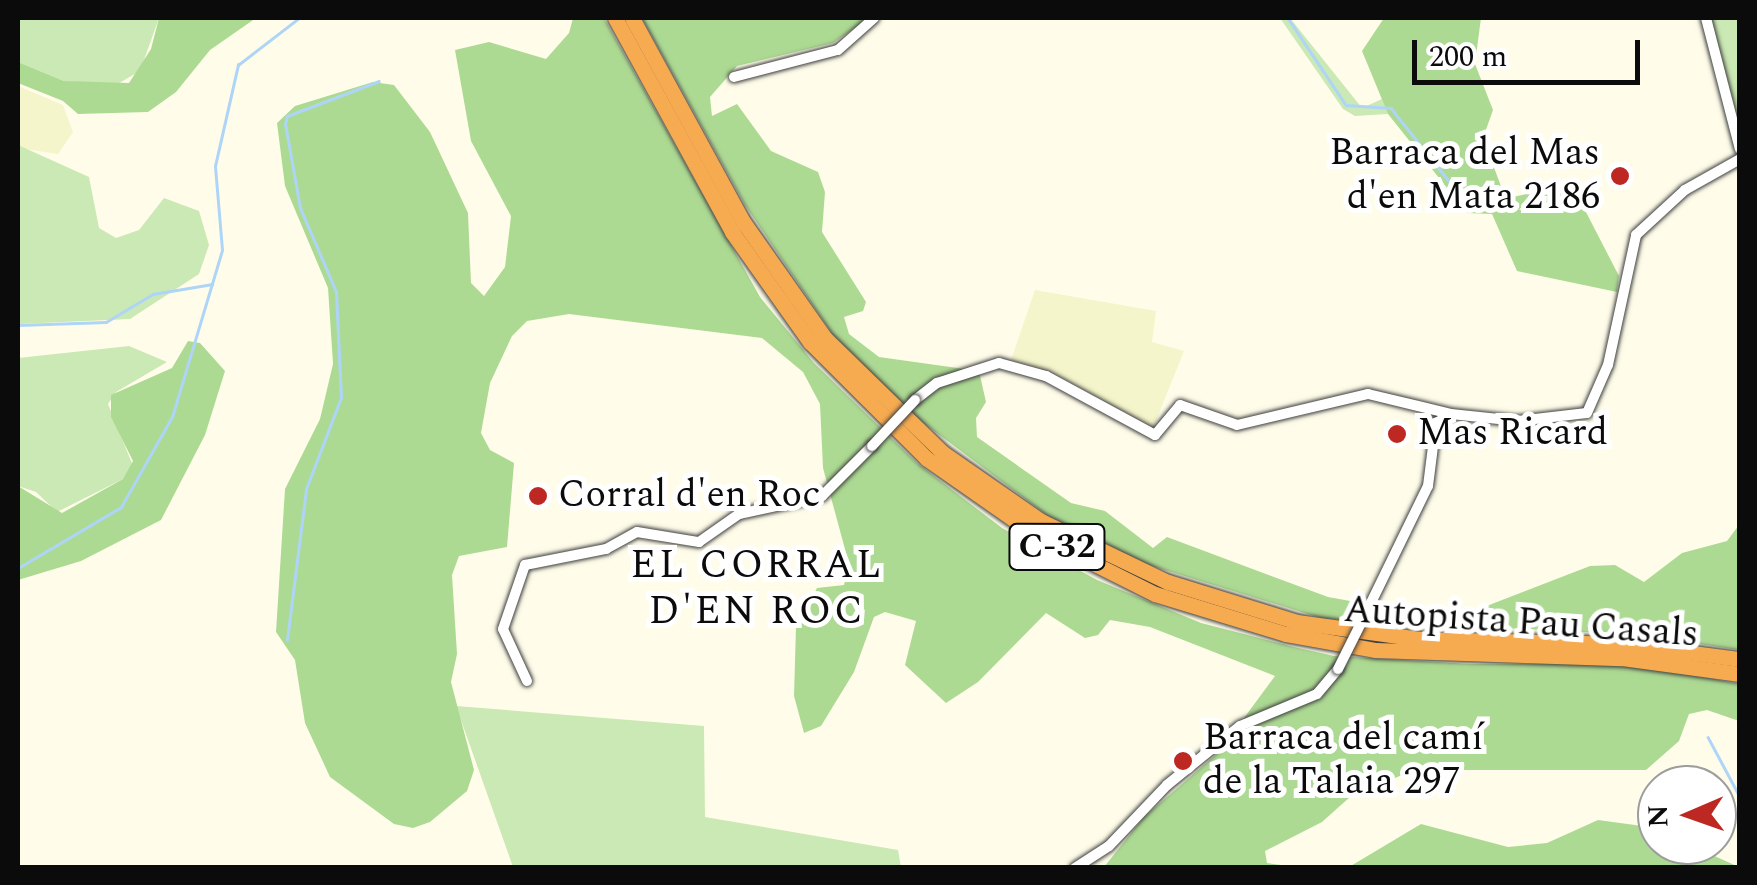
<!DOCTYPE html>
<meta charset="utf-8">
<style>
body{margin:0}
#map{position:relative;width:1757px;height:885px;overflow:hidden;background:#fffdea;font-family:Spectral,serif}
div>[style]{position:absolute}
.farmland>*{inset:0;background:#f4f5ca}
.green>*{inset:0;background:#cbe9b4}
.forest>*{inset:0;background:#adda93}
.stream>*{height:2.5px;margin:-1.25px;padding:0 1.25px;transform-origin:1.25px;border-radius:1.25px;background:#aed5f7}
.roads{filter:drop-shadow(0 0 2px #3e3e3e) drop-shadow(0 0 2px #3e3e3e)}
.minor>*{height:10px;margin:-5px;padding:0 5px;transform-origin:5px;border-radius:5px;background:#fff}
.highway>*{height:15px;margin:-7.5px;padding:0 7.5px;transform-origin:7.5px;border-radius:7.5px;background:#f7ab50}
.bridges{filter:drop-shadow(0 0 2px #3e3e3e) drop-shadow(0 0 2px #3e3e3e)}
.minor-bridge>*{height:10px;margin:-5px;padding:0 5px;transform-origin:5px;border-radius:5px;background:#fff}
.dots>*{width:28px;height:28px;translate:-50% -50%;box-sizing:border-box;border:5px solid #fff;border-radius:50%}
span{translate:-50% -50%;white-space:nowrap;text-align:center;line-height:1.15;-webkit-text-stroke:10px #fff;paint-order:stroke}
.shield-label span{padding:2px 8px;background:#fff;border:2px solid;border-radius:8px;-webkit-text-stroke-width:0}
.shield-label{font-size:35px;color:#0b0b0b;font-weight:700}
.poi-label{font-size:38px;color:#0b0b0b}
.right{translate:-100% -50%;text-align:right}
.left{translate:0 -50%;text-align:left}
.street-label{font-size:38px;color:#0b0b0b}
.neighbourhood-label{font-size:40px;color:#0b0b0b;letter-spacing:2.5px}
.frame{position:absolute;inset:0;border:20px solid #0b0b0b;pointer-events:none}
.north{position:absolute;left:1637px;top:765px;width:100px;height:100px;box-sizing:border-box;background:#fff;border:2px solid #9d9d9d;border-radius:50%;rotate:268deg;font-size:28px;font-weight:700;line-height:40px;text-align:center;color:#0b0b0b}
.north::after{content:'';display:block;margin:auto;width:35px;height:45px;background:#bd2922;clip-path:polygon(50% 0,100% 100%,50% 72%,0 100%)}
.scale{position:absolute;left:1412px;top:40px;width:228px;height:45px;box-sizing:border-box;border:5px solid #0b0b0b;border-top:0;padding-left:12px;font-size:30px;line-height:35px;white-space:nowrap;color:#0b0b0b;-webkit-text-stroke:8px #fff;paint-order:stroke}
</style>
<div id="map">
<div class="farmland">
<i style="clip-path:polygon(18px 86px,63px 105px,73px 132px,58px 154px,18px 148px)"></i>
<i style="clip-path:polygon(1035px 290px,1156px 311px,1152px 342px,1184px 351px,1153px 428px,1054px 373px,1011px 360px)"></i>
</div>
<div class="green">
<i style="clip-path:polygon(18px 18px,159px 18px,140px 71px,114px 86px,64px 81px,18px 62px)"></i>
<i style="clip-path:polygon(1280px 18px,1290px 18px,1362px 108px,1382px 99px,1388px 114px,1355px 116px,1343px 109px)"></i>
<i style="clip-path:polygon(1708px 18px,1739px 18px,1739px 136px)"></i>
<i style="clip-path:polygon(18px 145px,89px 177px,99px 228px,116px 238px,139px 230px,164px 198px,199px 211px,209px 245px,199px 274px,130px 319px,18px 324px)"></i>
<i style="clip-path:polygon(129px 346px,167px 362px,116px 392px,108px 404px,133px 466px,123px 479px,57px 512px,36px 492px,18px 486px,18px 358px)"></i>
<i style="clip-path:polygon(456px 706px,704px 726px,705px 817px,898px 850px,901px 867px,513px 867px)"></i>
</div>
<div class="forest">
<i style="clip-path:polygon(159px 18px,256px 18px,210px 50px,176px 92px,148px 112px,78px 114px,63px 101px,18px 83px,18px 62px,64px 81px,129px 83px,151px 49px)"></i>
<i style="clip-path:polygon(573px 18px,604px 18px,760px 297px,814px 363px,917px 463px,1002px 528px,1097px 580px,1201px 623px,1294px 647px,1334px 656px,1470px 664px,1619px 664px,1709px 678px,1739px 684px,1739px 721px,1707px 710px,1689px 714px,1679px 741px,1646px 770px,1414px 770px,1350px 797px,1322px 822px,1265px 851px,1267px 863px,1296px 867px,1104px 867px,1144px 817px,1219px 752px,1275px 676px,1150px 627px,1110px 620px,1098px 635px,1085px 638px,1046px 613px,978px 682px,946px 703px,905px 665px,916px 621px,885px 612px,874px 617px,854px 672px,821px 726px,804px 733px,794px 696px,796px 626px,817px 588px,844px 585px,849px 564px,823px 468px,820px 404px,803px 372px,762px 338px,569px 314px,527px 321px,512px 336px,490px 383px,481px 433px,490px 450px,514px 463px,507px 547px,459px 556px,452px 575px,457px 654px,451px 682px,474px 770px,467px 791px,430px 822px,413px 828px,394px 824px,330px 777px,305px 723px,295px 660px,276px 632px,285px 489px,320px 419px,333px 364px,328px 288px,285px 186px,277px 123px,295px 106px,373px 82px,394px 85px,430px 132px,468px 213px,471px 283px,484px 296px,505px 267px,511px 216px,471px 141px,455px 50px,489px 42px,546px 59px,569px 33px)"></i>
<i style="clip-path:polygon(642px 18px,869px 18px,833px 43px,737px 66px,710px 97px,712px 116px,737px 104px,771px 151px,818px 172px,825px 192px,822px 232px,866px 302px,863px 311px,844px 317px,849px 334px,879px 357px,979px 371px,986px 402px,976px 418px,977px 437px,1071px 503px,1105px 511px,1153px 548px,1167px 537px,1328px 597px,1440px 617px,1458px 617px,1590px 566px,1615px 565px,1644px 582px,1682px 553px,1727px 541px,1739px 525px,1739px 650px,1641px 635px,1324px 619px,1139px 562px,1048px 516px,914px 416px,844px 351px,745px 205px)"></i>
<i style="clip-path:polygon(1384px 18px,1481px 18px,1475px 64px,1493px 110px,1483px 138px,1502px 189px,1512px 197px,1572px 185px,1619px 276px,1617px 292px,1517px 271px,1492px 214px,1467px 213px,1388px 114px,1362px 51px)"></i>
<i style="clip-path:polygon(188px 341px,200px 343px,225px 371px,205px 435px,161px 520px,81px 561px,18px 580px,18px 486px,62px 513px,123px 479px,133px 461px,111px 417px,111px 395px,172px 368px)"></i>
<i style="clip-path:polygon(1598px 820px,1657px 828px,1657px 845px,1690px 845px,1739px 867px,1349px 867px,1421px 824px,1508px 847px,1547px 843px)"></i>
</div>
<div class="stream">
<i style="left:1288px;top:18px;width:105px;rotate:56.3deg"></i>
<i style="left:1346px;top:105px;width:45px;rotate:3.8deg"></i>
<i style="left:1391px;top:108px;width:130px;rotate:51.5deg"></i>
<i style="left:18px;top:325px;width:88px;rotate:-2deg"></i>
<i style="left:106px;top:322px;width:55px;rotate:-30.8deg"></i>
<i style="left:153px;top:294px;width:60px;rotate:-9.6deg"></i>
<i style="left:18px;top:568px;width:120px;rotate:-30.6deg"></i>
<i style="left:121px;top:507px;width:103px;rotate:-60.5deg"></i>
<i style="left:172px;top:417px;width:174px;rotate:-73.3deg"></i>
<i style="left:222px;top:250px;width:84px;rotate:-94.8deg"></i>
<i style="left:215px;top:166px;width:104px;rotate:-77.2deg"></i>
<i style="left:238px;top:65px;width:77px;rotate:-37.6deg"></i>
<i style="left:287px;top:640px;width:152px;rotate:-82.8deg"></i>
<i style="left:306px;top:489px;width:97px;rotate:-69deg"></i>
<i style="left:341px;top:398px;width:106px;rotate:-92.7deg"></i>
<i style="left:336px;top:292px;width:91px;rotate:-113.2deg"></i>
<i style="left:300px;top:208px;width:85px;rotate:-100.1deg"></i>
<i style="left:285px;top:124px;width:8px;rotate:-76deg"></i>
<i style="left:287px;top:116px;width:98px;rotate:-20.8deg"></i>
<i style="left:1708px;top:737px;width:68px;rotate:61.9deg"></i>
</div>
<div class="roads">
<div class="minor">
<i style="left:1706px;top:18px;width:135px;rotate:75.5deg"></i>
<i style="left:734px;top:77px;width:107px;rotate:-14.6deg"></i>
<i style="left:838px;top:50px;width:48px;rotate:-41.6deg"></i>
<i style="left:915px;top:400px;width:28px;rotate:-38deg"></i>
<i style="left:937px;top:383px;width:65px;rotate:-17.9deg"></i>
<i style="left:999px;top:363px;width:49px;rotate:15.5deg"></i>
<i style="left:1046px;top:376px;width:124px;rotate:28.4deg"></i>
<i style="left:1155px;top:435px;width:39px;rotate:-50deg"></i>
<i style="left:1180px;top:405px;width:60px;rotate:19.3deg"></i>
<i style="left:1237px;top:425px;width:135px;rotate:-13.3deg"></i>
<i style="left:1368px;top:394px;width:85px;rotate:13.5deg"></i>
<i style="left:1366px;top:613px;width:141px;rotate:-64deg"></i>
<i style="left:1428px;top:486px;width:64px;rotate:-82.8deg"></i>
<i style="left:1436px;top:423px;width:17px;rotate:-31deg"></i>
<i style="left:1451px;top:414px;width:67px;rotate:6deg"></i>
<i style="left:1518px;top:421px;width:69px;rotate:-6.6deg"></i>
<i style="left:1587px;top:413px;width:52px;rotate:-66.4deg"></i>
<i style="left:1608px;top:365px;width:133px;rotate:-77.8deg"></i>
<i style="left:1636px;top:235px;width:67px;rotate:-42.6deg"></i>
<i style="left:1685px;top:190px;width:63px;rotate:-29.4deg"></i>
<i style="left:527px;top:681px;width:57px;rotate:-114.8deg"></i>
<i style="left:503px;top:629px;width:68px;rotate:-71deg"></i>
<i style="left:525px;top:565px;width:83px;rotate:-11.2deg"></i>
<i style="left:606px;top:549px;width:35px;rotate:-29deg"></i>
<i style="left:637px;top:532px;width:63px;rotate:9.2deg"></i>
<i style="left:699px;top:542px;width:49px;rotate:-35deg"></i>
<i style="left:739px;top:514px;width:85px;rotate:-12.2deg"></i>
<i style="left:822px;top:496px;width:71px;rotate:-45deg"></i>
<i style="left:1075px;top:868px;width:40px;rotate:-32.9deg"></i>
<i style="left:1109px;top:846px;width:84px;rotate:-46.4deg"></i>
<i style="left:1167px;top:785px;width:94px;rotate:-38.9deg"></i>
<i style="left:1240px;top:726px;width:83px;rotate:-22.6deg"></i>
<i style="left:1317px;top:694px;width:33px;rotate:-50deg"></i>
</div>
<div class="highway">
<i style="left:615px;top:18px;width:244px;rotate:61.3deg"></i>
<i style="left:732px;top:232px;width:135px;rotate:54.7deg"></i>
<i style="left:810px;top:342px;width:165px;rotate:45deg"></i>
<i style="left:927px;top:459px;width:129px;rotate:34.9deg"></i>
<i style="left:1033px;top:533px;width:136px;rotate:26.6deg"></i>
<i style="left:1155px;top:594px;width:137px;rotate:17deg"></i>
<i style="left:1286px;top:634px;width:90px;rotate:10.2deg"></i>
<i style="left:1375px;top:650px;width:247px;rotate:1.9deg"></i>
<i style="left:1622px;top:658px;width:119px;rotate:7.7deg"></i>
<i style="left:632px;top:18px;width:234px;rotate:61.4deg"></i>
<i style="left:744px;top:223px;width:139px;rotate:54.9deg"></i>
<i style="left:824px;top:337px;width:166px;rotate:44.3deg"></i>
<i style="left:943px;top:453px;width:119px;rotate:34.8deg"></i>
<i style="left:1041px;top:521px;width:141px;rotate:25.7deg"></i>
<i style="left:1168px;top:582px;width:135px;rotate:17.2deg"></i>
<i style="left:1297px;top:622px;width:124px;rotate:7.9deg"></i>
<i style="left:1420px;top:639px;width:204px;rotate:1.4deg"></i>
<i style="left:1624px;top:644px;width:117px;rotate:7.4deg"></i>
</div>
</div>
<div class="bridges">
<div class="minor-bridge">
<i style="left:872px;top:446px;width:63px;rotate:-46.9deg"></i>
<i style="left:1338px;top:669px;width:63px;rotate:-63.4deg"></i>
</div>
</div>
<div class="dots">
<i style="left:1620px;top:176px;background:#bd2922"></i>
<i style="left:1397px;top:434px;background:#bd2922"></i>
<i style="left:538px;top:496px;background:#bd2922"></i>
<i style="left:1183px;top:761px;background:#bd2922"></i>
</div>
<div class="shield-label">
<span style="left:1057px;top:547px">C-32</span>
</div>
<div class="poi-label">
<span class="right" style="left:1600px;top:176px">Barraca del Mas<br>d'en Mata 2186</span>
<span class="left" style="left:1417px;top:434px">Mas Ricard</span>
<span class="left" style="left:558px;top:496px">Corral d'en Roc</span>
<span class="left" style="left:1203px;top:761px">Barraca del camí<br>de la Talaia 297</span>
</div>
<div class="street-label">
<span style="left:1521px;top:623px;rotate:4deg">Autopista Pau Casals</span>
</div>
<div class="neighbourhood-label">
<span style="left:757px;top:589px">EL CORRAL<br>D'EN ROC</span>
</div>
<div class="frame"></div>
<div class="north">N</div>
<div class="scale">200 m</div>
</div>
